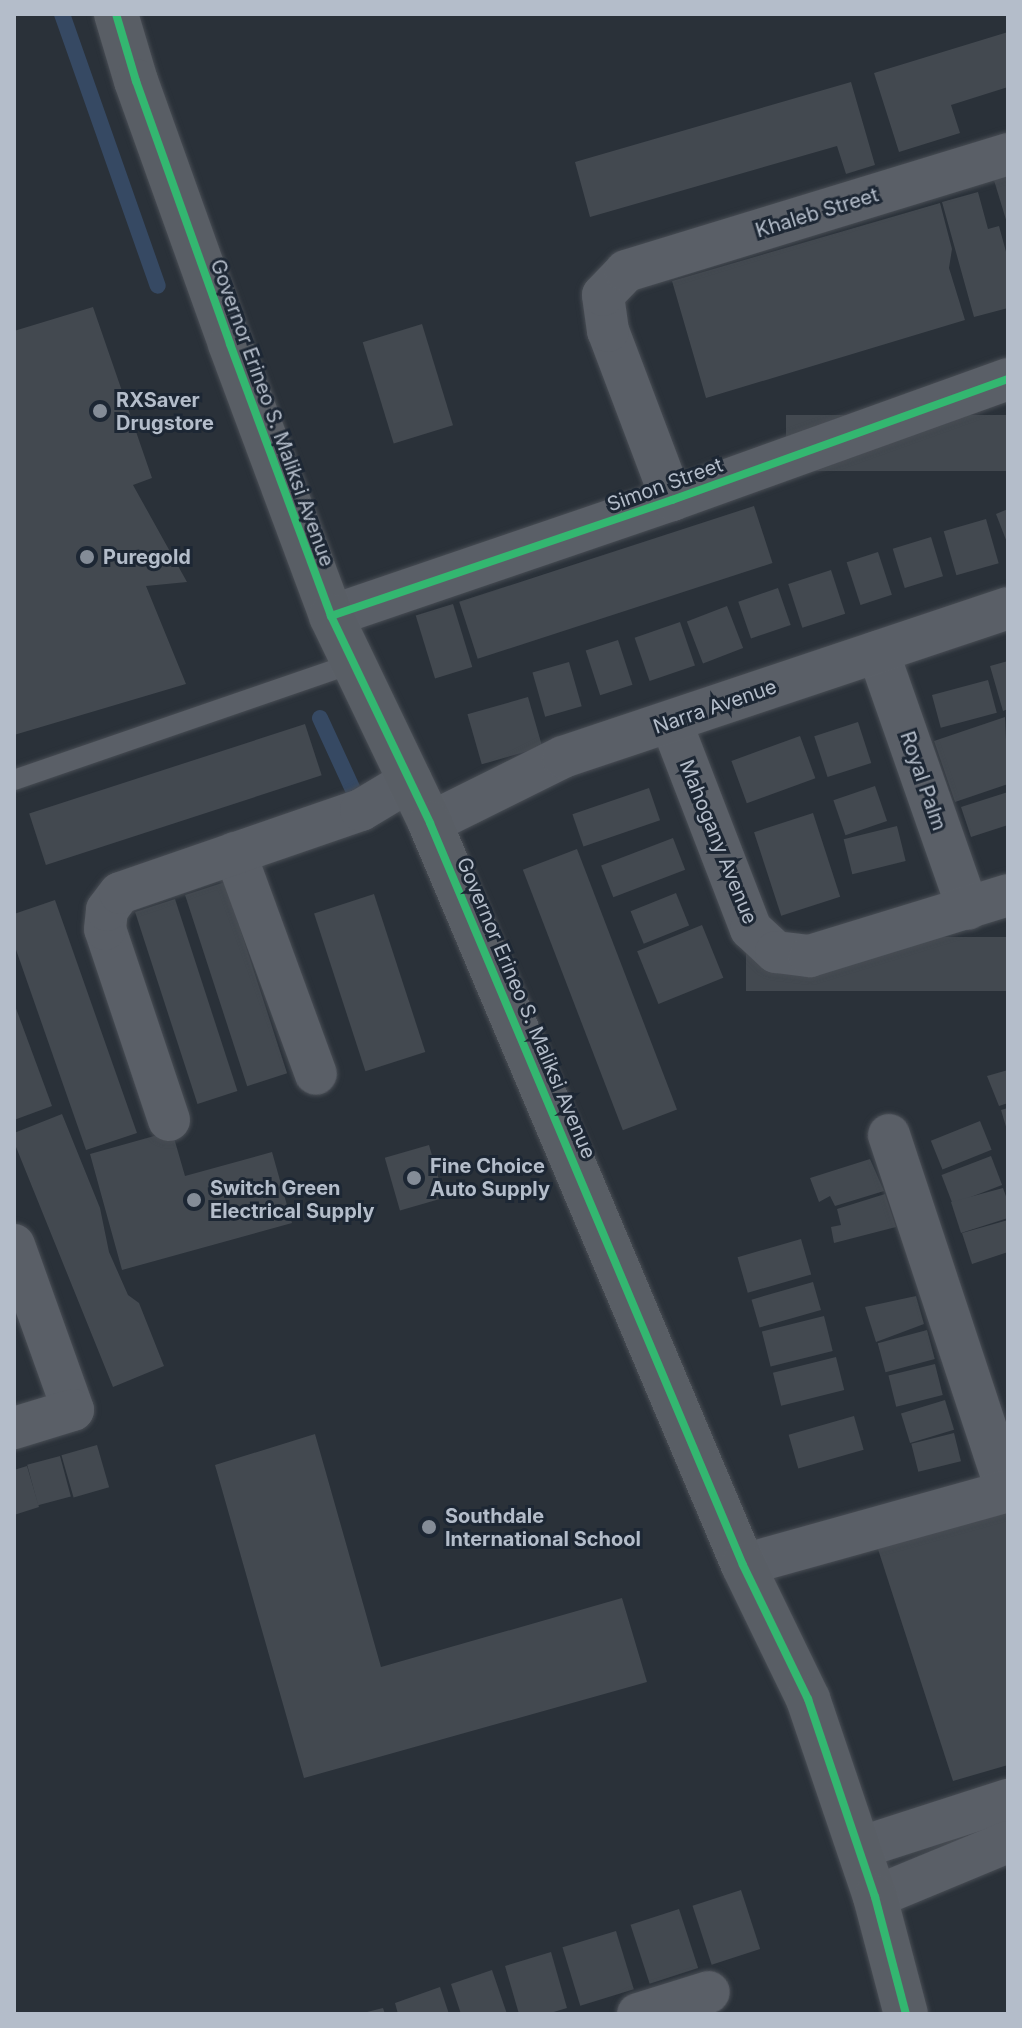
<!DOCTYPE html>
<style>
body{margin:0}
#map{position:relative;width:1022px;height:2028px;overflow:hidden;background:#2a3139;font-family:Inter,sans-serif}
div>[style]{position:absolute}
.stream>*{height:16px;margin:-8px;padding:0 8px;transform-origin:8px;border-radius:8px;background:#364963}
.building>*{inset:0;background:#434950;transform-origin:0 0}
.roads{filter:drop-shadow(0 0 2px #484d54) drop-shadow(0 0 2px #484d54)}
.lane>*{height:20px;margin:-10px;padding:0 10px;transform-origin:10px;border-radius:10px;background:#5a5f67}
.street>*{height:42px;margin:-21px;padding:0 21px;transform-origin:21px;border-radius:21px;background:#5a5f67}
.secondary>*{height:44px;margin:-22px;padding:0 22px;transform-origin:22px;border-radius:22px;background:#595e65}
.cycleway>*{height:8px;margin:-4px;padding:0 4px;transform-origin:4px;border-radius:4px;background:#33b770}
.dots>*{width:22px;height:22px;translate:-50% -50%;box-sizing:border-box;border:4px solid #1d2734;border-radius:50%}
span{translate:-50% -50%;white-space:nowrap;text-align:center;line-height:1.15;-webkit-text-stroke:6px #1d2734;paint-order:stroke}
.street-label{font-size:20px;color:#b4bdca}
.poi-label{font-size:20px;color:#b4bdca;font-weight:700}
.left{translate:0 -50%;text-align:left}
.frame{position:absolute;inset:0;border:16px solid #b4bdca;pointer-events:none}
</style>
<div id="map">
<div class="stream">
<i style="left:62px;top:14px;width:288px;rotate:70.6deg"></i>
<i style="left:320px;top:718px;width:81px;rotate:65.3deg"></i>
</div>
<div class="building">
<i style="clip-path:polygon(1008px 32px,1008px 87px,951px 105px,960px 133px,899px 152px,874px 73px)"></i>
<i style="clip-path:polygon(851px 82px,875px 165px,846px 174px,837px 146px,590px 217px,575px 162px)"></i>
<i style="clip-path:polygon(1008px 173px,1008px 223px,1007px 223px,993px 177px)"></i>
<i style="clip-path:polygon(978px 192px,988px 229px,999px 226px,1008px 259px,1008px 308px,974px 317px,942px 202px)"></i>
<i style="clip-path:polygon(940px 203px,952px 249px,949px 268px,965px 320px,706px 398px,672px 281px)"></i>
<i style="clip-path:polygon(93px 307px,152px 478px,133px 485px,187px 582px,146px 586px,186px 684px,14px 735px,14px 331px)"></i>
<i style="left:422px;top:324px;width:106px;height:62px;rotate:73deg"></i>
<i style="left:1008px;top:415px;width:56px;height:222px;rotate:90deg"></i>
<i style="left:754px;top:506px;width:60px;height:310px;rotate:72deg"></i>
<i style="clip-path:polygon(1008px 509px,1008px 545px,996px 514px)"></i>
<i style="left:986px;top:519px;width:46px;height:44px;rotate:74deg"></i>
<i style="left:931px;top:537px;width:41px;height:40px;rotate:73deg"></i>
<i style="left:878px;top:552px;width:45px;height:33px;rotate:72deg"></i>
<i style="left:831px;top:570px;width:46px;height:45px;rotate:72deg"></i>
<i style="left:778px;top:588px;width:39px;height:42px;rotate:71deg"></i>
<i style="left:453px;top:604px;width:66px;height:39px;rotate:73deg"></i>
<i style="left:727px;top:606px;width:45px;height:43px;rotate:69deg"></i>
<i style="left:680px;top:622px;width:46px;height:48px;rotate:71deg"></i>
<i style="left:618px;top:640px;width:47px;height:34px;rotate:72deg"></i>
<i style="clip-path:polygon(1008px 661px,1008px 709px,1003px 711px,990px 666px)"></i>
<i style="left:569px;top:662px;width:46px;height:38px;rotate:74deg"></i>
<i style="left:988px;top:680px;width:34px;height:58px;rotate:75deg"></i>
<i style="left:528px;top:697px;width:52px;height:63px;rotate:74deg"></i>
<i style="clip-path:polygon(1005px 717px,1008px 784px,955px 802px,934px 741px)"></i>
<i style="left:858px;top:722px;width:43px;height:46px;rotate:72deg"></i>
<i style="left:305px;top:724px;width:54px;height:290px;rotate:72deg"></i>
<i style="left:800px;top:736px;width:45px;height:73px;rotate:70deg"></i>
<i style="left:875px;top:786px;width:37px;height:44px;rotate:71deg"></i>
<i style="left:649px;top:788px;width:34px;height:81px;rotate:71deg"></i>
<i style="clip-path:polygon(1008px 792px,1008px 825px,971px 837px,961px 807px)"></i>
<i style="left:813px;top:813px;width:88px;height:62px;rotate:72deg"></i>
<i style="left:897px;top:826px;width:36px;height:55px;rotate:76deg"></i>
<i style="left:673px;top:838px;width:34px;height:77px;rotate:69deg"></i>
<i style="left:577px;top:849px;width:279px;height:58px;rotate:69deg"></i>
<i style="left:225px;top:882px;width:201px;height:42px;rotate:72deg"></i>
<i style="left:676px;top:893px;width:35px;height:49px;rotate:68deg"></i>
<i style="left:374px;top:894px;width:166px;height:63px;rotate:72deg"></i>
<i style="left:175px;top:899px;width:202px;height:42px;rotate:72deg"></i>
<i style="clip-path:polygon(55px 900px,137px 1133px,86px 1150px,14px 944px,14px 914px)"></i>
<i style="left:702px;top:925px;width:57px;height:70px;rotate:68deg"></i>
<i style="left:1008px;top:937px;width:54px;height:262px;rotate:90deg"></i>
<i style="clip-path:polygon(14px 1003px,52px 1106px,14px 1120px)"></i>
<i style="clip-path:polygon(1008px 1070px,1008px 1103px,999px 1106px,987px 1076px)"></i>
<i style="clip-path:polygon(1008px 1108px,1008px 1130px,1007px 1130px,1001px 1110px)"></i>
<i style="clip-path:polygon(62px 1114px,100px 1208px,109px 1252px,128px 1295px,139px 1303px,164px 1366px,113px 1387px,14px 1142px,14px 1133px)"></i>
<i style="left:980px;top:1121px;width:31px;height:53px;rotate:68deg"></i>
<i style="clip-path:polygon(172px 1131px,185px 1176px,272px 1152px,292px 1223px,122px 1270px,90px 1154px)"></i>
<i style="left:429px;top:1145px;width:55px;height:46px;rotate:74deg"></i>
<i style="left:991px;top:1156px;width:31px;height:53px;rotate:69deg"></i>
<i style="clip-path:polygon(870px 1159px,884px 1191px,835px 1206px,830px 1196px,819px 1202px,810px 1178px)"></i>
<i style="clip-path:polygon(1003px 1188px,1008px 1202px,1008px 1218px,961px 1233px,951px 1202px)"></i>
<i style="clip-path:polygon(885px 1194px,896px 1227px,834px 1243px,831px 1227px,841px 1225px,837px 1209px)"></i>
<i style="clip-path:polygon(1008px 1220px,1008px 1252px,972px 1264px,962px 1233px)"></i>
<i style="left:801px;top:1239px;width:37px;height:66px;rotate:74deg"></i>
<i style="left:813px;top:1282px;width:29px;height:64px;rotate:74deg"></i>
<i style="clip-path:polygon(916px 1296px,924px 1324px,876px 1342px,865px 1307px)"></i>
<i style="left:824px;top:1316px;width:36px;height:64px;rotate:76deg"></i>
<i style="left:927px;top:1330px;width:30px;height:51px;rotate:75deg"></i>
<i style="left:836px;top:1357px;width:34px;height:65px;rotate:76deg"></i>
<i style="left:935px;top:1364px;width:32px;height:48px;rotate:76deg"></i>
<i style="left:945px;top:1400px;width:31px;height:46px;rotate:73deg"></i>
<i style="left:854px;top:1416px;width:35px;height:68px;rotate:74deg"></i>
<i style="left:954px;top:1433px;width:29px;height:44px;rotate:76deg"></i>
<i style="clip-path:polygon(315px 1434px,381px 1667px,622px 1598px,647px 1682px,304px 1778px,215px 1465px)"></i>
<i style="left:97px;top:1445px;width:44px;height:37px;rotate:74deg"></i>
<i style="left:60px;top:1456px;width:42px;height:34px;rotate:75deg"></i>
<i style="clip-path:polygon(27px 1466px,39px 1507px,14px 1515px,14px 1470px)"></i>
<i style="clip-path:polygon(1008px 1507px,1008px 1765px,953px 1781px,876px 1543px)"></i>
<i style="left:741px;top:1890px;width:62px;height:51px;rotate:72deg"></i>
<i style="left:679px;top:1909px;width:62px;height:51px;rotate:72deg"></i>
<i style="left:616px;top:1931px;width:61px;height:56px;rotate:73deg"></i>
<i style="clip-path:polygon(551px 1952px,567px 2008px,547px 2014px,519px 2014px,505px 1966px)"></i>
<i style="clip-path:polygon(492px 1970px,507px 2014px,461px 2014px,451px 1984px)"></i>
<i style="clip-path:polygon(440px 1987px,449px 2014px,398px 2014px,395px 2003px)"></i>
<i style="clip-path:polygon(383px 2008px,385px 2014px,363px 2014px,363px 2013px)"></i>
</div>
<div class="roads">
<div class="lane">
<i style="left:14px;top:780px;width:359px;rotate:-19deg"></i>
</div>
<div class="street">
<i style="left:672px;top:500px;width:181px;rotate:-110.7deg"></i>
<i style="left:608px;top:331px;width:36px;rotate:-98deg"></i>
<i style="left:603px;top:295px;width:33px;rotate:-46deg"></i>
<i style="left:626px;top:271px;width:400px;rotate:-17deg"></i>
<i style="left:331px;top:616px;width:360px;rotate:-18.8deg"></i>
<i style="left:672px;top:500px;width:357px;rotate:-19.8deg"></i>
<i style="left:878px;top:652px;width:272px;rotate:70.7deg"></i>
<i style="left:671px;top:722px;width:222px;rotate:68.9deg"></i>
<i style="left:751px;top:929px;width:34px;rotate:43deg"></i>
<i style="left:776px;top:952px;width:34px;rotate:7deg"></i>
<i style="left:810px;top:956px;width:207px;rotate:-17.1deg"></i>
<i style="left:430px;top:823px;width:148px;rotate:-26.4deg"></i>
<i style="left:563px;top:757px;width:469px;rotate:-18.5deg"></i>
<i style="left:235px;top:853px;width:235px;rotate:69.9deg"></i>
<i style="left:169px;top:1120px;width:201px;rotate:-108.5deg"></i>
<i style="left:105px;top:929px;width:19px;rotate:-84deg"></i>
<i style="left:107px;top:910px;width:21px;rotate:-53deg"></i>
<i style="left:120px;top:893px;width:255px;rotate:-19deg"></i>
<i style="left:361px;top:810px;width:58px;rotate:-31deg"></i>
<i style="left:889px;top:1135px;width:375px;rotate:71.7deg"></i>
<i style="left:14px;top:1245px;width:175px;rotate:70.3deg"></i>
<i style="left:73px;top:1410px;width:62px;rotate:163deg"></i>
<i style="left:743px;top:1565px;width:275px;rotate:-15.6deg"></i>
<i style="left:859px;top:1848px;width:157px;rotate:-17.9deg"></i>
<i style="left:875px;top:1897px;width:144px;rotate:-22.5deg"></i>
<i style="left:638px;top:2014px;width:74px;rotate:-17.2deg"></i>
</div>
<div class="secondary">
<i style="left:116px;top:14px;width:70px;rotate:73.4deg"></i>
<i style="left:136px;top:81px;width:279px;rotate:70.3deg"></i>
<i style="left:230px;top:344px;width:290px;rotate:69.6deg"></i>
<i style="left:331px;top:616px;width:229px;rotate:64.4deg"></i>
<i style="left:430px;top:823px;width:805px;rotate:67.13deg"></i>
<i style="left:743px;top:1565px;width:149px;rotate:64.1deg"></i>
<i style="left:808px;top:1699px;width:209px;rotate:71.3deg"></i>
<i style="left:875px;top:1897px;width:121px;rotate:75.2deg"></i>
</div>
</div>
<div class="cycleway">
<i style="left:116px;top:14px;width:70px;rotate:73.4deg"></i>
<i style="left:136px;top:81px;width:279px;rotate:70.3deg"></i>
<i style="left:230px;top:344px;width:290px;rotate:69.6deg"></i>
<i style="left:331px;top:616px;width:229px;rotate:64.4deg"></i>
<i style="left:430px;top:823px;width:805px;rotate:67.13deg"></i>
<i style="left:743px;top:1565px;width:149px;rotate:64.1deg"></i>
<i style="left:808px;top:1699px;width:209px;rotate:71.3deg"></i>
<i style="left:875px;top:1897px;width:121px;rotate:75.2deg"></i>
<i style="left:331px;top:616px;width:360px;rotate:-18.8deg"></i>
<i style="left:672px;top:500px;width:357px;rotate:-19.8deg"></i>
</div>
<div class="dots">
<i style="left:100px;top:411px;background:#848c97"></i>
<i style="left:87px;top:557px;background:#848c97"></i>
<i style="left:414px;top:1178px;background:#848c97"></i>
<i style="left:194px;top:1200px;background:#848c97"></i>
<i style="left:429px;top:1527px;background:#848c97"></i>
</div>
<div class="street-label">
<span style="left:817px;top:213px;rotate:-17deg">Khaleb Street</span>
<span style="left:272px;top:413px;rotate:70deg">Governor Erineo S. Maliksi Avenue</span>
<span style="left:665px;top:485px;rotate:-20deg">Simon Street</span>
<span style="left:715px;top:707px;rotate:-19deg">Narra Avenue</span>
<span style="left:923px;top:781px;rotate:71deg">Royal Palm</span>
<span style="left:718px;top:842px;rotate:68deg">Mahogany Avenue</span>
<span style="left:526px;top:1008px;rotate:67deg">Governor Erineo S. Maliksi Avenue</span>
</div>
<div class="poi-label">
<span class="left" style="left:116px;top:412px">RXSaver<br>Drugstore</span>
<span class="left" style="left:103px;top:557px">Puregold</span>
<span class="left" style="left:430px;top:1178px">Fine Choice<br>Auto Supply</span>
<span class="left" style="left:210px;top:1200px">Switch Green<br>Electrical Supply</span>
<span class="left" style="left:445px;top:1528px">Southdale<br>International School</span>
</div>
<div class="frame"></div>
</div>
